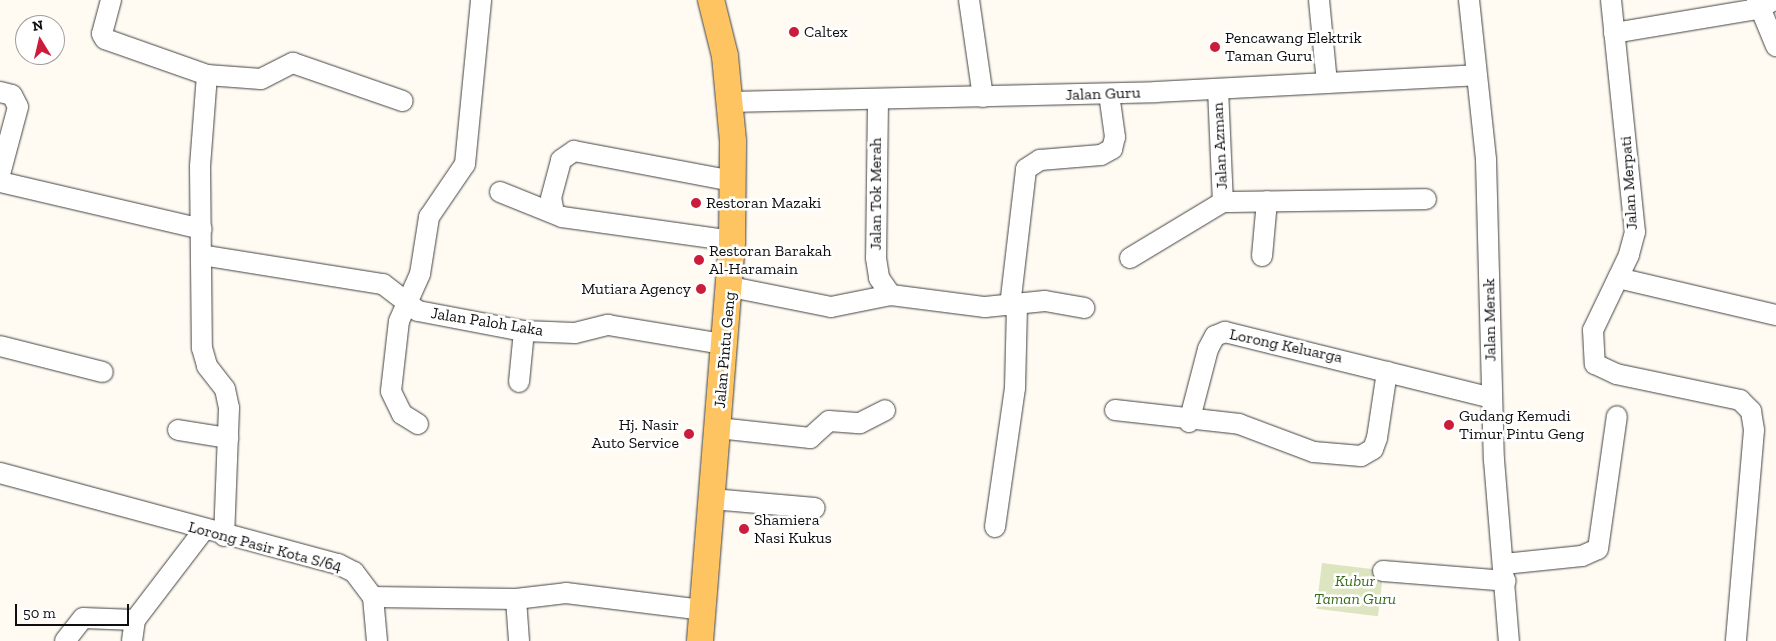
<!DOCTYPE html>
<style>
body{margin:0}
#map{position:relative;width:1776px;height:641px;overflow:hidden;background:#fffbf2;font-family:"Zilla Slab",serif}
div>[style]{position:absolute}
.cemetery>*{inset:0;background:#dde4c0;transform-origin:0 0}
.roads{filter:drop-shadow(0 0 1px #424242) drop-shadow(0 0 1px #424242)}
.minor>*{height:20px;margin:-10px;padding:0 10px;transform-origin:10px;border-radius:10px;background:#fff}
.major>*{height:26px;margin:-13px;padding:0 13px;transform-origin:13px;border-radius:13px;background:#ffc462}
.dots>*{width:14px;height:14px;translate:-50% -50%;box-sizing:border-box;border:2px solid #fff;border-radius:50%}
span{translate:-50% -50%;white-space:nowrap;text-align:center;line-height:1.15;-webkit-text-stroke:5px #fff;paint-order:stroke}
.poi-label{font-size:16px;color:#0f0f0f}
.left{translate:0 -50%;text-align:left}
.right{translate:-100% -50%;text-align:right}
.street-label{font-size:16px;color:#0f0f0f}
.park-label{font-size:16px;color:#366d1a;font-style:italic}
.north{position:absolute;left:15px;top:15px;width:50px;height:50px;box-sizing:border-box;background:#fff;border:1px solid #9f9f9f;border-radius:50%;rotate:351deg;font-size:14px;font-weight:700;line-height:20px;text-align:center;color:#0f0f0f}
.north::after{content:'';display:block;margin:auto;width:18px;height:22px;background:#cb1c3c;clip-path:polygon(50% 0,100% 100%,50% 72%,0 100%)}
.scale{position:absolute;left:15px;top:604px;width:114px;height:22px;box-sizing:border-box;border:2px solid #0f0f0f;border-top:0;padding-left:6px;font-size:15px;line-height:18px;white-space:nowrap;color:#0f0f0f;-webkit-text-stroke:4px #fff;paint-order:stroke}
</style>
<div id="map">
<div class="cemetery">
<i style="left:1322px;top:563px;width:62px;height:46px;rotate:7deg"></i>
</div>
<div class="roads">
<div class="minor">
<i style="left:111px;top:0;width:35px;rotate:105deg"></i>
<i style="left:102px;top:34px;width:6px;rotate:59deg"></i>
<i style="left:105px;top:39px;width:108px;rotate:19.4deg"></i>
<i style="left:207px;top:75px;width:54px;rotate:4.2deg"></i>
<i style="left:261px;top:79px;width:36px;rotate:-27deg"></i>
<i style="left:293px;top:63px;width:116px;rotate:19.1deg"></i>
<i style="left:969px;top:0;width:98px;rotate:81.8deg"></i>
<i style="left:1319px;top:0;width:83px;rotate:84.5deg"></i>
<i style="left:1469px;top:0;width:161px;rotate:83.9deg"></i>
<i style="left:1486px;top:160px;width:300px;rotate:88.5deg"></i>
<i style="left:1494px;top:460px;width:182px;rotate:85.3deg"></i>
<i style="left:1611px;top:0;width:233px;rotate:84.1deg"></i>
<i style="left:1635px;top:232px;width:24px;rotate:105deg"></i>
<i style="left:1629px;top:255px;width:83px;rotate:115.6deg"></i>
<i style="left:1593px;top:330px;width:34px;rotate:87deg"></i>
<i style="left:1595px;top:364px;width:23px;rotate:25deg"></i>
<i style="left:1616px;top:374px;width:127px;rotate:11.8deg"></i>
<i style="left:1740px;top:400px;width:16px;rotate:45deg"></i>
<i style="left:1751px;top:411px;width:19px;rotate:81deg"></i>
<i style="left:1754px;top:430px;width:212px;rotate:94.9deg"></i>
<i style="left:1757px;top:0;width:50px;rotate:67.6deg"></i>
<i style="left:1614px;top:33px;width:146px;rotate:-9.5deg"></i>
<i style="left:1758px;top:9px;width:18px;rotate:-29deg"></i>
<i style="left:207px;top:75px;width:92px;rotate:94.4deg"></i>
<i style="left:200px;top:167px;width:181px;rotate:89.4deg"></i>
<i style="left:202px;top:348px;width:19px;rotate:74deg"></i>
<i style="left:207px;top:366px;width:29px;rotate:52deg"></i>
<i style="left:225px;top:389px;width:19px;rotate:78deg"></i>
<i style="left:229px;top:408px;width:128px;rotate:92.2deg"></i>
<i style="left:1218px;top:89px;width:113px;rotate:87.5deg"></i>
<i style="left:0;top:92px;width:12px;rotate:14deg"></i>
<i style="left:12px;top:95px;width:13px;rotate:63deg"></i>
<i style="left:18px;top:107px;width:69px;rotate:105deg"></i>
<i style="left:878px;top:100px;width:158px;rotate:90.7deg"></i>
<i style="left:876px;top:258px;width:20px;rotate:81deg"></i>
<i style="left:879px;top:278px;width:21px;rotate:55deg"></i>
<i style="left:891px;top:295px;width:95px;rotate:7.3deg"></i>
<i style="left:985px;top:307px;width:60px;rotate:-5.7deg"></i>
<i style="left:1045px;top:301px;width:40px;rotate:10deg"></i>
<i style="left:729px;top:102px;width:427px;rotate:-1.3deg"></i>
<i style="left:1156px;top:92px;width:320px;rotate:-3deg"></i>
<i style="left:0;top:182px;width:207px;rotate:13.1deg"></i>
<i style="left:500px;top:192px;width:67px;rotate:22deg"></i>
<i style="left:562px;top:217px;width:172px;rotate:8deg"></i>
<i style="left:554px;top:213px;width:15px;rotate:-101deg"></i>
<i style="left:551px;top:198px;width:39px;rotate:-75deg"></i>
<i style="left:561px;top:160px;width:16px;rotate:-35deg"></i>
<i style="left:574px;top:151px;width:162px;rotate:10.7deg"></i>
<i style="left:201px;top:255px;width:184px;rotate:9.1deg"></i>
<i style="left:383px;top:284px;width:44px;rotate:37.6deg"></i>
<i style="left:418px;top:311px;width:108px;rotate:10.7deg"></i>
<i style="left:524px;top:331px;width:51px;rotate:2.2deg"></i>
<i style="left:575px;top:333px;width:34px;rotate:-14deg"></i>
<i style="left:608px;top:325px;width:117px;rotate:9.4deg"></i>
<i style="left:1262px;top:256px;width:55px;rotate:-84.8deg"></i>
<i style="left:1130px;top:258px;width:109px;rotate:-31.1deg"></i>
<i style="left:1223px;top:202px;width:203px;rotate:-0.8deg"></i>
<i style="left:1618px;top:278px;width:162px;rotate:13.2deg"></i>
<i style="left:731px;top:287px;width:102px;rotate:11.3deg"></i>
<i style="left:831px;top:307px;width:61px;rotate:-11.3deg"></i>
<i style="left:1010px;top:306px;width:138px;rotate:-83.3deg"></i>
<i style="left:1026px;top:169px;width:17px;rotate:-33deg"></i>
<i style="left:1040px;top:160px;width:61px;rotate:-4.7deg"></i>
<i style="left:1101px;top:155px;width:13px;rotate:-29deg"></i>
<i style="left:1112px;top:149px;width:12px;rotate:-76deg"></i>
<i style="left:1115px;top:137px;width:43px;rotate:-97.9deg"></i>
<i style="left:0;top:346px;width:106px;rotate:14.2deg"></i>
<i style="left:519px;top:382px;width:51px;rotate:-84.4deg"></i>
<i style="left:1115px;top:410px;width:125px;rotate:6.4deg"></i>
<i style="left:1239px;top:424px;width:80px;rotate:20.5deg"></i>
<i style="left:1314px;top:452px;width:47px;rotate:4.9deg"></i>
<i style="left:1361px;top:456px;width:14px;rotate:-30deg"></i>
<i style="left:1373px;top:449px;width:12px;rotate:-70deg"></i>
<i style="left:1377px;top:438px;width:67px;rotate:-81.4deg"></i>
<i style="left:1189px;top:422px;width:75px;rotate:-75.4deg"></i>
<i style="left:1208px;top:349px;width:15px;rotate:-62deg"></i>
<i style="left:1215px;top:336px;width:11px;rotate:-22deg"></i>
<i style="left:1225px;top:332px;width:275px;rotate:13.9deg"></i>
<i style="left:418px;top:424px;width:19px;rotate:-148deg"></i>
<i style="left:402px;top:414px;width:25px;rotate:-116deg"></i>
<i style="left:391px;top:391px;width:70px;rotate:-83.5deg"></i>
<i style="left:399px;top:321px;width:51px;rotate:-65.9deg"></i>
<i style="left:420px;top:274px;width:58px;rotate:-81deg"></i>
<i style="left:429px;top:217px;width:64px;rotate:-55.8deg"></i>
<i style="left:465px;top:164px;width:165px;rotate:-84.4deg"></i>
<i style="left:718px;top:428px;width:93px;rotate:6.2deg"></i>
<i style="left:810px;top:438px;width:25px;rotate:-42deg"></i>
<i style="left:829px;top:421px;width:31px;rotate:4deg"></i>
<i style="left:860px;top:423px;width:28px;rotate:-27deg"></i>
<i style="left:178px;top:430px;width:51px;rotate:9.1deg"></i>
<i style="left:0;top:473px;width:350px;rotate:15.1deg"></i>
<i style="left:338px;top:564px;width:18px;rotate:27deg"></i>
<i style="left:354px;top:572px;width:31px;rotate:53deg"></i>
<i style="left:373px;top:597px;width:143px;rotate:0.8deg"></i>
<i style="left:516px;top:599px;width:50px;rotate:-6.8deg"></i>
<i style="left:566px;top:593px;width:137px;rotate:7.1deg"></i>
<i style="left:712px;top:499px;width:103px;rotate:5deg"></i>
<i style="left:995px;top:527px;width:140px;rotate:-81.8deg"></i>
<i style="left:1015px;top:388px;width:83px;rotate:-88.6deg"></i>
<i style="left:1504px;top:564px;width:78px;rotate:-5.9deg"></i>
<i style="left:1582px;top:556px;width:17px;rotate:-24deg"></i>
<i style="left:1598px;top:549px;width:134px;rotate:-81.9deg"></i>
<i style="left:1383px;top:571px;width:123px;rotate:4.6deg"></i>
<i style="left:373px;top:597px;width:44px;rotate:84.8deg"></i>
<i style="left:516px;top:599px;width:42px;rotate:85.9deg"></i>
<i style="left:65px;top:641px;width:29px;rotate:-52deg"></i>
<i style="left:83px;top:618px;width:52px;rotate:2.2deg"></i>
<i style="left:132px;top:641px;width:21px;rotate:-82deg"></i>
<i style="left:135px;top:620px;width:112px;rotate:-52.6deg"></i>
</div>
<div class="major">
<i style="left:700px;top:641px;width:401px;rotate:-85.4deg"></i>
<i style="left:732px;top:241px;width:100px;rotate:-89.4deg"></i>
<i style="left:733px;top:141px;width:85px;rotate:-95.4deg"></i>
<i style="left:725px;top:56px;width:58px;rotate:-104deg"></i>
</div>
</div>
<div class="dots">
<i style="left:794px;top:32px;background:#cb1c3c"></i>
<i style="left:1215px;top:47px;background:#cb1c3c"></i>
<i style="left:696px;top:203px;background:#cb1c3c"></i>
<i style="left:699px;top:260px;background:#cb1c3c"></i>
<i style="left:701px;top:289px;background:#cb1c3c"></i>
<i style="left:1449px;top:425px;background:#cb1c3c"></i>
<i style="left:689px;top:434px;background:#cb1c3c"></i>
<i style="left:744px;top:529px;background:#cb1c3c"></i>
</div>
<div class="poi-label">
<span class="left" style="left:804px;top:32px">Caltex</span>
<span class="left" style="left:1225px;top:47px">Pencawang Elektrik<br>Taman Guru</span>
<span class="left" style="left:706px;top:203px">Restoran Mazaki</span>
<span class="left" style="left:709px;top:260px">Restoran Barakah<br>Al-Haramain</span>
<span class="right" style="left:691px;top:289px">Mutiara Agency</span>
<span class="left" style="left:1459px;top:425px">Gudang Kemudi<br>Timur Pintu Geng</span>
<span class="right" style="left:679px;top:434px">Hj. Nasir<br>Auto Service</span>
<span class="left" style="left:754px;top:529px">Shamiera<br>Nasi Kukus</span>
</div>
<div class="street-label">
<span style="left:1103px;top:94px;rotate:-2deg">Jalan Guru</span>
<span style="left:1220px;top:146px;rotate:-93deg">Jalan Azman</span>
<span style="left:1629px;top:183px;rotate:-94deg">Jalan Merpati</span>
<span style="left:876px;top:194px;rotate:-90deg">Jalan Tok Merah</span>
<span style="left:1490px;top:320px;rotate:-91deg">Jalan Merak</span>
<span style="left:487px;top:322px;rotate:9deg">Jalan Paloh Laka</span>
<span style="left:1286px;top:346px;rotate:12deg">Lorong Keluarga</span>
<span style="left:725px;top:350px;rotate:-85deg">Jalan Pintu Geng</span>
<span style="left:265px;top:547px;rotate:15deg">Lorong Pasir Kota S/64</span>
</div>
<div class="park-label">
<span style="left:1355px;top:590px">Kubur<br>Taman Guru</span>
</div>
<div class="north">N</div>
<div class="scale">50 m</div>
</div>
